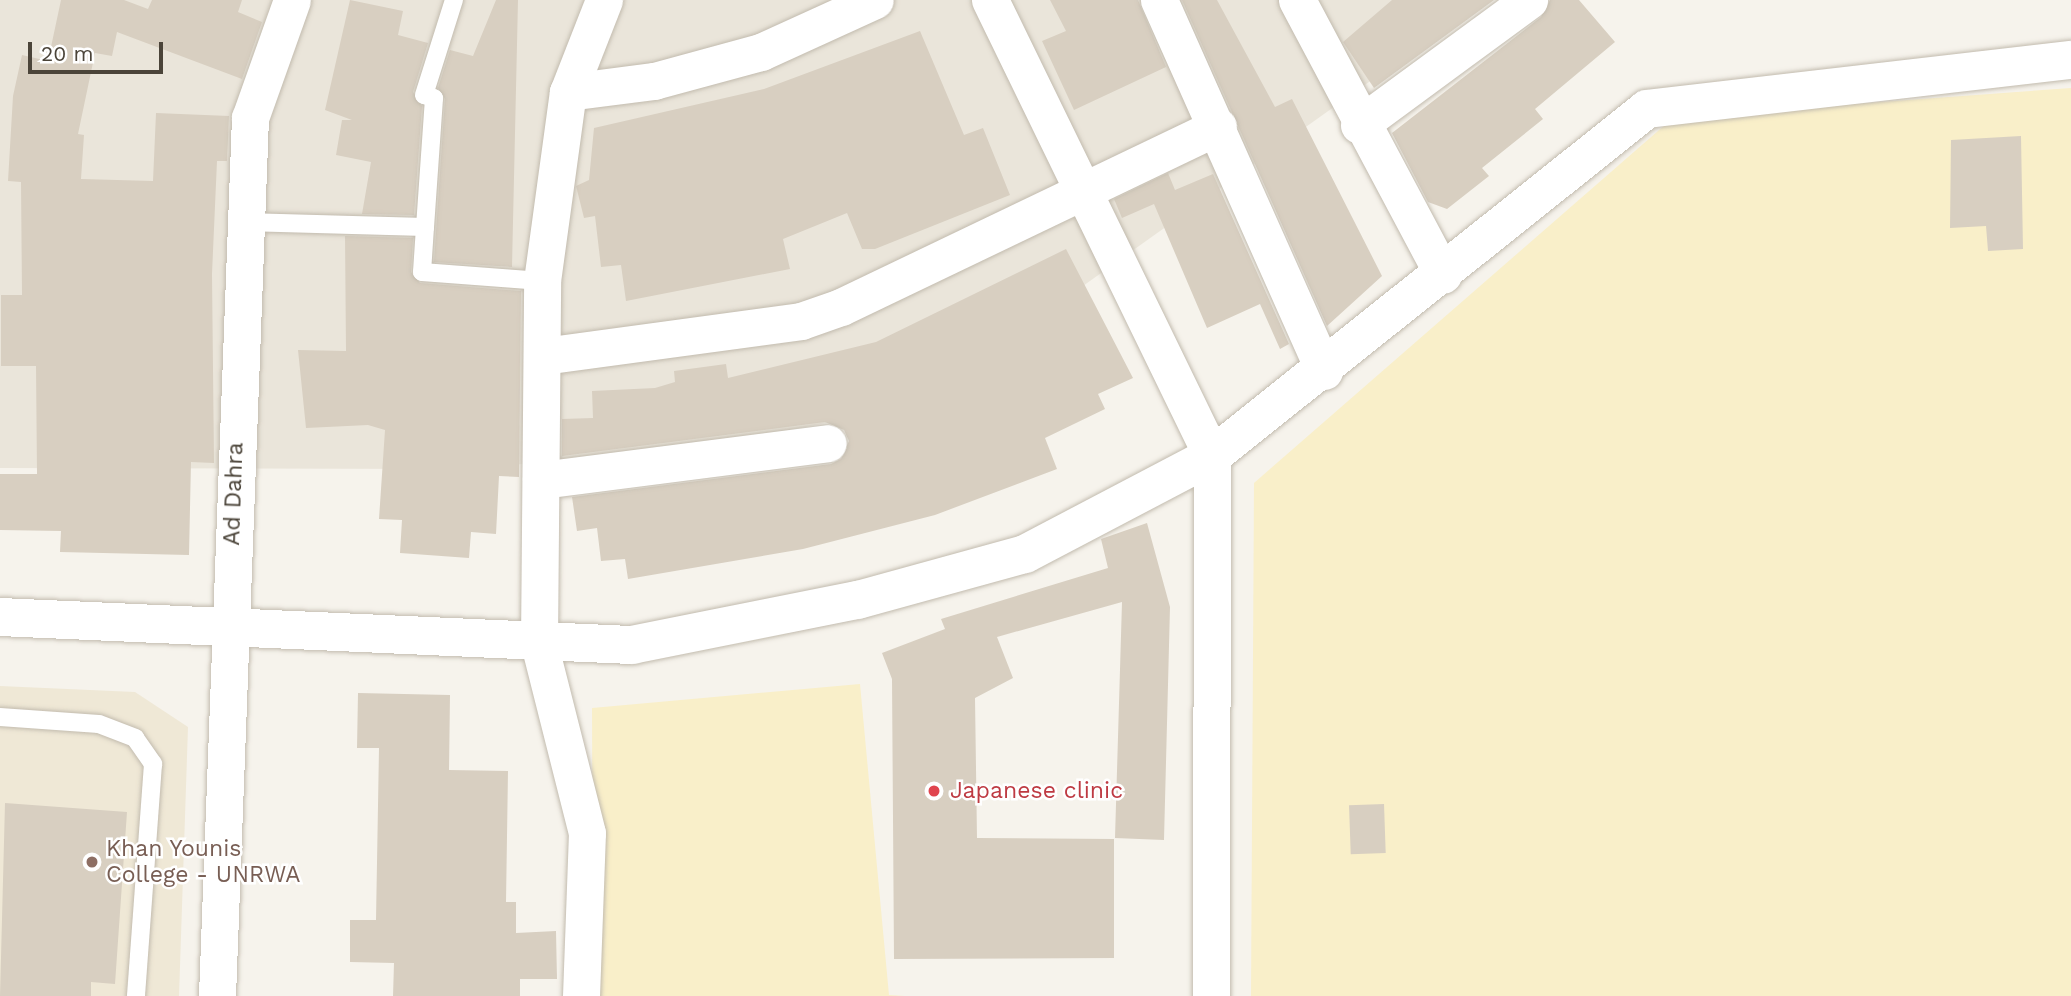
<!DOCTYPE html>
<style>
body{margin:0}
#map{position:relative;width:2071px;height:996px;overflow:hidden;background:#f6f3ec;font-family:"Work Sans",sans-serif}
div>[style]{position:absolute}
.residential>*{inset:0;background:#eae5da}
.education>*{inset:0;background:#efe8d6}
.sand>*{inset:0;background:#f9efc9}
.building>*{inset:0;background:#d8cfc1;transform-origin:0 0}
.roads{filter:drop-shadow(0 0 2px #c2bbae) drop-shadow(0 0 2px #c2bbae)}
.service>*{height:18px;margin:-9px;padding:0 9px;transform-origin:9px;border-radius:9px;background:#fff}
.minor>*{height:37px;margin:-18.5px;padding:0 18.5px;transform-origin:18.5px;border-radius:18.5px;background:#fff}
.tertiary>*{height:38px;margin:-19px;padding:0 19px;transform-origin:19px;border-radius:19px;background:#fff}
.dots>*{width:19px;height:19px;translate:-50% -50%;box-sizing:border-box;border:4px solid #fff;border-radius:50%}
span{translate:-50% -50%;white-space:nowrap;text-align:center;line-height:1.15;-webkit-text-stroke:5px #fff;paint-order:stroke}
.street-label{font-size:23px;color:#4b4439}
.health-label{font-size:23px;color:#be3a42}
.left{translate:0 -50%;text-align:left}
.education-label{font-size:23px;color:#785e54}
.scale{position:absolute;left:28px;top:42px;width:135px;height:32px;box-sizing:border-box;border:4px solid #4b4439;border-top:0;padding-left:9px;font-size:21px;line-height:24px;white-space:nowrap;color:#4b4439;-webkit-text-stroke:5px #fff;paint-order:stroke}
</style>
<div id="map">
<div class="residential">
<i style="clip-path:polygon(0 0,1484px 0,916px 405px,658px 456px,440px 469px,0 468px)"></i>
</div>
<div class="education">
<i style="clip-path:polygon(0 686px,135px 692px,188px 727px,179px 996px,0 996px)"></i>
</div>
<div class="sand">
<i style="clip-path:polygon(2071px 88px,2071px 996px,1251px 996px,1254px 483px,1674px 117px)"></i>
<i style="clip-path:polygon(860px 684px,889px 995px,905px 996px,593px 996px,592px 708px)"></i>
</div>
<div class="building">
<i style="clip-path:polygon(61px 0,124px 0,148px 9px,152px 0,242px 0,238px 12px,262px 22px,242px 79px,117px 32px,112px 56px,95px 53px,78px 134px,84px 135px,81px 179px,153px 181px,156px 113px,229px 116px,227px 161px,217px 161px,212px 274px,214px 463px,191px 462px,189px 555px,60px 552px,61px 531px,0 530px,0 474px,37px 474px,36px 366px,1px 366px,1px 295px,22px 295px,21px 182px,8px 181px,13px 96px,22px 55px,48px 61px)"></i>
<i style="clip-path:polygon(350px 0,403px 11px,398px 35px,428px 43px,413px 92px,422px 106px,414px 215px,362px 214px,371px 162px,336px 155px,342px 120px,352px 120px,325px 110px)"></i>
<i style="clip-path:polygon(496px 0,518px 0,512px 267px,434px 262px,445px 99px,438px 88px,450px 50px,473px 56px)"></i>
<i style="clip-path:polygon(1050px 0,1138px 0,1166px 67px,1074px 110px,1042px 41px,1066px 31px)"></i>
<i style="clip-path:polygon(1182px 0,1217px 0,1275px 107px,1292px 99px,1382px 276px,1327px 326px)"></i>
<i style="clip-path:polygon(1392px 0,1494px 0,1374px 88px,1343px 42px)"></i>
<i style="clip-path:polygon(1550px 0,1579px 0,1615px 42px,1535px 109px,1543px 119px,1482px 168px,1489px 176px,1447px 209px,1428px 202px,1392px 133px,1541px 17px)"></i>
<i style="clip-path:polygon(920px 31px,964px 135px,983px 128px,1010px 195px,875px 249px,862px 249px,847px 213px,783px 239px,790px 269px,626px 301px,621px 265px,601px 267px,595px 216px,584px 218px,576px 186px,589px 180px,594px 128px,764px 89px)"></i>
<i style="clip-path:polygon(2021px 136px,2023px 249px,1988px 251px,1986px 226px,1950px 228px,1951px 140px)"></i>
<i style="clip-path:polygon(1168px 173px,1175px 190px,1213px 174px,1289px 344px,1280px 349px,1260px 304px,1207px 328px,1154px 204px,1122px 218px,1114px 199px)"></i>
<i style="clip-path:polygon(345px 236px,413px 238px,411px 272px,420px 283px,521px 291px,519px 477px,499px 476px,496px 534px,471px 532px,469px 558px,400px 553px,402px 520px,379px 519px,385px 430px,368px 425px,306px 428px,298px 350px,346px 351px)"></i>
<i style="clip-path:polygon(1066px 249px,1133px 378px,1098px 394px,1105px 409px,1045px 438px,1057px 469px,935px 515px,803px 549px,628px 579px,625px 559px,601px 561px,597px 528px,577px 531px,572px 497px,831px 464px,841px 459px,849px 441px,844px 430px,825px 422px,562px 456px,562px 419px,593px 418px,592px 391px,655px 388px,675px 382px,674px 371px,726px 364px,728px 378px,876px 342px)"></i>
<i style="clip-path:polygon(1147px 523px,1170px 607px,1164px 840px,1115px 838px,1122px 602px,997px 637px,1013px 678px,975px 698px,977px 838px,1114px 839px,1114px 958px,894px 959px,892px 679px,882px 653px,945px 629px,941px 619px,1108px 568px,1101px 539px)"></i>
<i style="clip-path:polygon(358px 693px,450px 695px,449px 770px,508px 771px,506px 902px,516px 902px,516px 933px,556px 931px,557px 979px,520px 979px,520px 996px,393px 996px,394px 963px,350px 962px,350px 920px,376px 920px,379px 748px,357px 748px)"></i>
<i style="clip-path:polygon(5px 803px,127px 812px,115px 984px,91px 982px,91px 996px,0 996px)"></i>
<i style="left:1384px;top:804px;width:49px;height:35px;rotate:88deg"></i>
</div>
<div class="roads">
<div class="service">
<i style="left:244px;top:222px;width:181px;rotate:1.6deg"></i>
<i style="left:425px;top:227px;width:45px;rotate:93.8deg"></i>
<i style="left:422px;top:272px;width:120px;rotate:4.3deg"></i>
<i style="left:425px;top:227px;width:129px;rotate:-86deg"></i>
<i style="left:434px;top:98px;width:10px;rotate:-163deg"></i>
<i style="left:424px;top:95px;width:100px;rotate:-72.5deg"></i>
<i style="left:0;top:717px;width:99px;rotate:4deg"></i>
<i style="left:99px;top:724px;width:39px;rotate:21deg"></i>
<i style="left:135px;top:738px;width:32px;rotate:55deg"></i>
<i style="left:153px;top:764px;width:233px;rotate:94.2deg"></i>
</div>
<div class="minor">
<i style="left:990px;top:0;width:507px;rotate:64.04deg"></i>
<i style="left:1212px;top:456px;width:540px;rotate:90.11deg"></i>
<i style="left:1159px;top:0;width:406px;rotate:66deg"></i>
<i style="left:1297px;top:0;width:311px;rotate:62deg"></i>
<i style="left:568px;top:92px;width:87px;rotate:-7.3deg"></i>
<i style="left:654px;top:81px;width:111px;rotate:-15.2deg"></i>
<i style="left:761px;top:52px;width:125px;rotate:-24.5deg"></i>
<i style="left:1359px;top:125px;width:211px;rotate:-36.3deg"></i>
<i style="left:543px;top:356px;width:260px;rotate:-7.7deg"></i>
<i style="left:801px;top:321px;width:42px;rotate:-19.3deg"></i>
<i style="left:841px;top:307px;width:418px;rotate:-25.6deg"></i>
<i style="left:541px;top:480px;width:289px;rotate:-7.3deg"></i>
<i style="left:217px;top:996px;width:879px;rotate:-87.85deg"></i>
<i style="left:250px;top:118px;width:125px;rotate:-70.4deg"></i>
<i style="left:581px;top:996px;width:163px;rotate:-87.9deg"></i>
<i style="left:587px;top:833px;width:196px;rotate:-104.2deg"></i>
<i style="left:539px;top:643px;width:362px;rotate:-89.5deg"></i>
<i style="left:542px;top:281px;width:191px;rotate:-82.2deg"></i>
<i style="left:568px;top:92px;width:99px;rotate:-68.6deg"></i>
</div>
<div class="tertiary">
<i style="left:0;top:617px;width:633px;rotate:2.54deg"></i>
<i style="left:632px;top:645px;width:230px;rotate:-11.3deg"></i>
<i style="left:858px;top:600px;width:173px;rotate:-15.4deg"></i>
<i style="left:1025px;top:554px;width:211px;rotate:-27.7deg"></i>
<i style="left:1212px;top:456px;width:556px;rotate:-38.58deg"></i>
<i style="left:1647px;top:109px;width:427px;rotate:-6.6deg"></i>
</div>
</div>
<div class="dots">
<i style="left:934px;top:791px;background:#e0444e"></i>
<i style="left:92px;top:862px;background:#8d6e63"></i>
</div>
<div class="street-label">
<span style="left:234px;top:494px;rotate:-88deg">Ad Dahra</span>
</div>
<div class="health-label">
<span class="left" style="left:950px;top:791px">Japanese clinic</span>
</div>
<div class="education-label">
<span class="left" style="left:106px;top:862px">Khan Younis<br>College - UNRWA</span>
</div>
<div class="scale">20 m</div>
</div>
